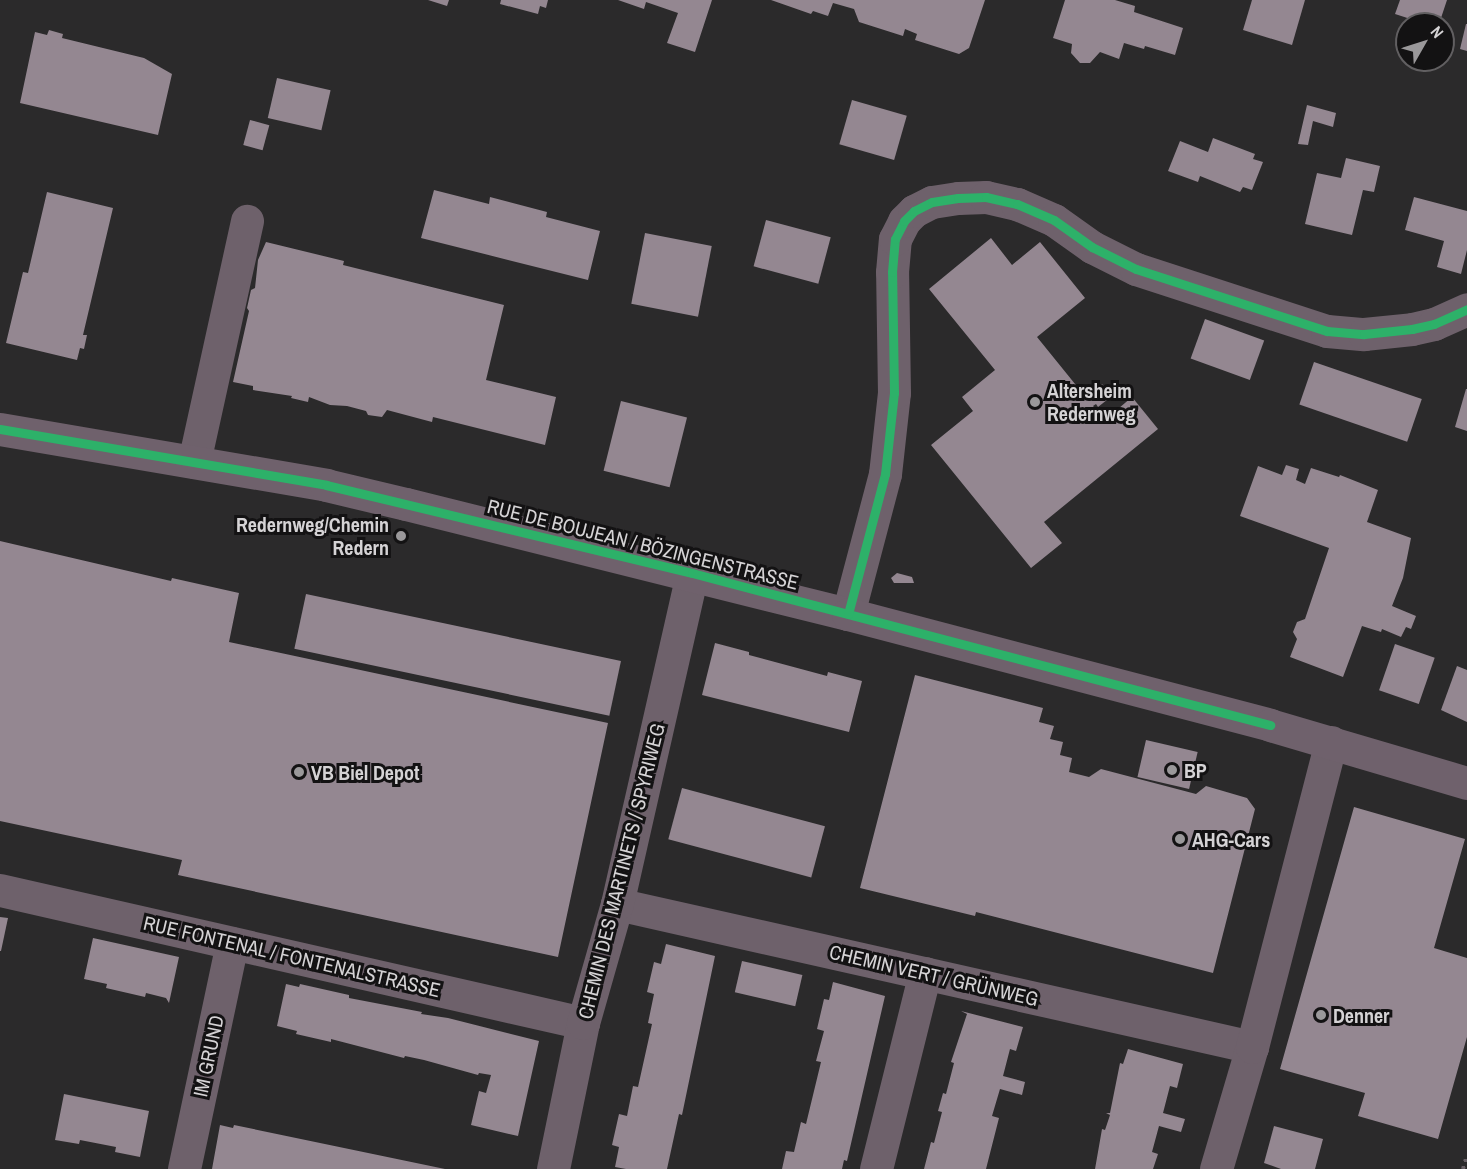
<!DOCTYPE html>
<meta charset="utf-8">
<style>
body{margin:0}
#map{position:relative;width:1467px;height:1169px;overflow:hidden;background:#2b2a2b;font-family:"Archivo Narrow",sans-serif}
div>[style]{position:absolute}
.building>*{inset:0;background:#948791;transform-origin:0 0}
.path>*{height:4px;margin-top:-2px;transform-origin:0;background:repeating-linear-gradient(90deg,#686066 0 3px,transparent 0 7.5px)}
.minor>*{height:33px;margin:-16.5px;padding:0 16.5px;transform-origin:16.5px;border-radius:16.5px;background:#6e616b}
.major>*{height:33px;margin:-16.5px;padding:0 16.5px;transform-origin:16.5px;border-radius:16.5px;background:#6f616c}
.cycleway>*{height:9px;margin:-4.5px;padding:0 4.5px;transform-origin:4.5px;border-radius:4.5px;background:#2db169}
.dots>*{width:16px;height:16px;translate:-50% -50%;box-sizing:border-box;border:3px solid #131213;border-radius:50%}
span{translate:-50% -50%;white-space:nowrap;text-align:center;line-height:1.15;-webkit-text-stroke:6px #131213;paint-order:stroke}
.poi-label{font-size:20px;color:#d5d3d5;font-weight:700}
.left{translate:0 -50%;text-align:left}
.right{translate:-100% -50%;text-align:right}
.street-label{font-size:20px;color:#d5d3d5}
.north{position:absolute;left:1395px;top:12px;width:60px;height:60px;box-sizing:border-box;background:#131213;border:2px solid #615f61;border-radius:50%;rotate:51deg;font-size:16px;font-weight:700;line-height:24px;text-align:center;color:#d5d3d5}
.north::after{content:'';display:block;margin:auto;width:21px;height:27px;background:#9a989a;clip-path:polygon(50% 0,100% 100%,50% 72%,0 100%)}
</style>
<div id="map">
<div class="building">
<i style="clip-path:polygon(428px 0,449px 0,447px 6px)"></i>
<i style="clip-path:polygon(501px 0,548px 0,546px 8px,540px 6px,538px 14px,500px 4px)"></i>
<i style="clip-path:polygon(618px 0,712px 0,695px 52px,667px 43px,678px 13px,646px 2px,644px 9px)"></i>
<i style="clip-path:polygon(771px 0,985px 0,969px 48px,959px 54px,915px 40px,917px 34px,905px 29px,903px 36px,859px 22px,854px 9px,833px 3px,828px 16px,813px 11px,811px 14px)"></i>
<i style="clip-path:polygon(1065px 0,1115px 0,1135px 6px,1134px 12px,1183px 28px,1175px 55px,1145px 46px,1144px 49px,1124px 43px,1119px 59px,1100px 52px,1090px 63px,1080px 63px,1071px 53px,1072px 44px,1053px 38px)"></i>
<i style="clip-path:polygon(1252px 0,1305px 0,1292px 45px,1243px 30px)"></i>
<i style="clip-path:polygon(1400px 0,1447px 0,1439px 24px,1426px 24px,1395px 14px)"></i>
<i style="clip-path:polygon(1466px 24px,1467px 24px,1467px 51px,1460px 49px)"></i>
<i style="clip-path:polygon(49px 30px,63px 34px,62px 38px,144px 58px,172px 74px,158px 135px,20px 103px,35px 32px,47px 35px)"></i>
<i style="left:277px;top:78px;width:55px;height:41px;rotate:13deg"></i>
<i style="left:852px;top:100px;width:57px;height:46px;rotate:16deg"></i>
<i style="clip-path:polygon(1307px 105px,1336px 113px,1333px 127px,1313px 121px,1308px 145px,1298px 144px)"></i>
<i style="left:250px;top:120px;width:20px;height:26px;rotate:15deg"></i>
<i style="clip-path:polygon(1213px 138px,1255px 154px,1253px 159px,1263px 162px,1252px 190px,1243px 187px,1240px 192px,1200px 176px,1198px 182px,1168px 171px,1180px 141px,1208px 152px)"></i>
<i style="clip-path:polygon(1346px 158px,1380px 166px,1374px 192px,1363px 190px,1352px 235px,1305px 224px,1317px 173px,1341px 178px)"></i>
<i style="clip-path:polygon(434px 190px,489px 204px,490px 197px,547px 212px,546px 217px,600px 231px,588px 280px,421px 238px)"></i>
<i style="clip-path:polygon(47px 192px,113px 208px,83px 335px,87px 335px,84px 349px,80px 348px,77px 360px,6px 343px,23px 272px,28px 273px)"></i>
<i style="clip-path:polygon(1414px 197px,1467px 211px,1467px 250px,1461px 274px,1437px 267px,1444px 241px,1405px 230px)"></i>
<i style="left:766px;top:220px;width:67px;height:48px;rotate:15deg"></i>
<i style="left:645px;top:233px;width:68px;height:72px;rotate:11deg"></i>
<i style="clip-path:polygon(991px 238px,1012px 265px,1040px 242px,1085px 298px,1037px 337px,1088px 400px,1091px 398px,1088px 396px,1102px 384px,1112px 396px,1098px 407px,1096px 404px,1093px 406px,1105px 420px,1132px 397px,1158px 429px,1044px 522px,1062px 543px,1031px 568px,931px 445px,973px 411px,962px 397px,995px 370px,929px 289px)"></i>
<i style="clip-path:polygon(266px 242px,344px 261px,343px 265px,504px 305px,486px 380px,556px 397px,545px 445px,433px 417px,432px 422px,387px 410px,382px 417px,368px 415px,366px 411px,347px 406px,330px 405px,309px 397px,308px 402px,291px 398px,292px 396px,253px 390px,253px 386px,233px 382px,249px 311px,247px 308px,251px 290px,255px 288px,258px 260px)"></i>
<i style="left:1205px;top:319px;width:63px;height:42px;rotate:20deg"></i>
<i style="left:1314px;top:362px;width:114px;height:45px;rotate:19deg"></i>
<i style="clip-path:polygon(1466px 389px,1467px 389px,1467px 431px,1455px 427px)"></i>
<i style="left:621px;top:401px;width:68px;height:72px;rotate:14deg"></i>
<i style="clip-path:polygon(1286px 465px,1299px 469px,1296px 480px,1305px 484px,1311px 468px,1339px 477px,1340px 475px,1378px 490px,1367px 522px,1411px 538px,1403px 578px,1392px 606px,1416px 616px,1411px 629px,1406px 627px,1401px 637px,1382px 629px,1381px 632px,1362px 626px,1343px 677px,1290px 657px,1297px 639px,1293px 632px,1297px 622px,1305px 619px,1329px 548px,1240px 516px,1258px 466px,1282px 475px)"></i>
<i style="clip-path:polygon(0 541px,171px 581px,172px 578px,239px 593px,229px 642px,608px 723px,558px 957px,178px 875px,182px 860px,0 821px)"></i>
<i style="clip-path:polygon(897px 573px,912px 577px,914px 583px,894px 583px,891px 578px)"></i>
<i style="left:306px;top:594px;width:322px;height:56px;rotate:12deg"></i>
<i style="clip-path:polygon(715px 643px,749px 652px,749px 655px,827px 676px,828px 672px,862px 681px,849px 732px,702px 695px)"></i>
<i style="left:1395px;top:644px;width:42px;height:49px;rotate:19deg"></i>
<i style="clip-path:polygon(1457px 666px,1467px 670px,1467px 722px,1441px 710px)"></i>
<i style="clip-path:polygon(915px 675px,1043px 708px,1039px 722px,1054px 726px,1050px 739px,1063px 742px,1060px 755px,1072px 758px,1069px 772px,1089px 777px,1101px 769px,1196px 794px,1206px 786px,1247px 798px,1255px 809px,1213px 973px,976px 912px,975px 916px,860px 888px)"></i>
<i style="left:1146px;top:740px;width:53px;height:38px;rotate:13deg"></i>
<i style="left:682px;top:788px;width:148px;height:53px;rotate:15deg"></i>
<i style="clip-path:polygon(1354px 807px,1465px 839px,1434px 948px,1467px 958px,1467px 1037px,1438px 1139px,1358px 1116px,1365px 1093px,1280px 1069px)"></i>
<i style="clip-path:polygon(0 917px,8px 918px,1px 951px,0 951px)"></i>
<i style="clip-path:polygon(93px 938px,179px 957px,169px 1003px,166px 998px,146px 993px,145px 997px,106px 988px,107px 984px,84px 979px)"></i>
<i style="clip-path:polygon(666px 944px,715px 956px,682px 1115px,679px 1114px,667px 1169px,626px 1169px,615px 1167px,619px 1147px,612px 1145px,619px 1114px,627px 1116px,633px 1086px,638px 1087px,652px 1024px,648px 1023px,654px 994px,647px 992px,654px 962px,661px 964px)"></i>
<i style="left:742px;top:961px;width:62px;height:32px;rotate:13deg"></i>
<i style="clip-path:polygon(833px 982px,885px 996px,847px 1161px,844px 1160px,842px 1169px,782px 1169px,786px 1151px,794px 1152px,801px 1122px,806px 1124px,821px 1062px,816px 1061px,824px 1031px,817px 1029px,824px 999px,829px 1000px)"></i>
<i style="clip-path:polygon(286px 984px,299px 987px,300px 984px,349px 995px,349px 998px,422px 1012px,421px 1014px,448px 1018px,539px 1041px,518px 1136px,471px 1125px,479px 1091px,486px 1093px,491px 1075px,479px 1073px,478px 1075px,424px 1060px,405px 1056px,404px 1058px,331px 1039px,331px 1042px,296px 1034px,297px 1031px,277px 1026px)"></i>
<i style="clip-path:polygon(961px 1011px,1023px 1027px,1016px 1051px,1010px 1049px,1003px 1076px,1025px 1082px,1022px 1095px,1000px 1089px,992px 1116px,999px 1118px,986px 1169px,924px 1169px,931px 1142px,934px 1143px,942px 1112px,938px 1111px,943px 1093px,946px 1094px,954px 1063px,951px 1062px,967px 1014px)"></i>
<i style="clip-path:polygon(1128px 1049px,1183px 1064px,1177px 1088px,1170px 1086px,1163px 1113px,1185px 1119px,1181px 1132px,1159px 1126px,1152px 1152px,1158px 1154px,1153px 1169px,1095px 1169px,1102px 1129px,1105px 1130px,1110px 1115px,1106px 1113px,1110px 1113px,1120px 1063px,1123px 1064px)"></i>
<i style="clip-path:polygon(64px 1094px,149px 1111px,140px 1157px,115px 1152px,116px 1147px,80px 1140px,79px 1144px,55px 1140px)"></i>
<i style="clip-path:polygon(220px 1125px,233px 1128px,234px 1125px,445px 1169px,212px 1169px)"></i>
<i style="clip-path:polygon(1274px 1126px,1323px 1139px,1315px 1169px,1281px 1169px,1264px 1163px)"></i>
</div>
<div class="path">
<i style="left:1463px;top:1169px;width:15px;rotate:-74deg"></i>
</div>
<div class="minor">
<i style="left:194px;top:462px;width:247px;rotate:-77.6deg"></i>
<i style="left:848px;top:614px;width:145px;rotate:-75.2deg"></i>
<i style="left:885px;top:474px;width:81px;rotate:-83.7deg"></i>
<i style="left:894px;top:393px;width:121px;rotate:-90.9deg"></i>
<i style="left:892px;top:272px;width:33px;rotate:-85deg"></i>
<i style="left:895px;top:239px;width:20px;rotate:-63deg"></i>
<i style="left:904px;top:221px;width:14px;rotate:-45deg"></i>
<i style="left:914px;top:211px;width:20px;rotate:-27deg"></i>
<i style="left:932px;top:202px;width:26px;rotate:-9deg"></i>
<i style="left:958px;top:198px;width:28px;rotate:-2deg"></i>
<i style="left:986px;top:197px;width:32px;rotate:13deg"></i>
<i style="left:1017px;top:204px;width:40px;rotate:23.4deg"></i>
<i style="left:1054px;top:220px;width:47px;rotate:35.4deg"></i>
<i style="left:1092px;top:247px;width:49px;rotate:26.6deg"></i>
<i style="left:1136px;top:269px;width:201px;rotate:18deg"></i>
<i style="left:1327px;top:331px;width:37px;rotate:5deg"></i>
<i style="left:1364px;top:334px;width:48px;rotate:-5.9deg"></i>
<i style="left:1412px;top:329px;width:23px;rotate:-13deg"></i>
<i style="left:1434px;top:324px;width:36px;rotate:-24deg"></i>
<i style="left:0;top:890px;width:598px;rotate:12.85deg"></i>
<i style="left:617px;top:904px;width:651px;rotate:12.69deg"></i>
<i style="left:184px;top:1169px;width:231px;rotate:-78deg"></i>
<i style="left:553px;top:1169px;width:149px;rotate:-78.4deg"></i>
<i style="left:583px;top:1023px;width:124px;rotate:-74.1deg"></i>
<i style="left:617px;top:904px;width:339px;rotate:-77.2deg"></i>
<i style="left:876px;top:1169px;width:202px;rotate:-76deg"></i>
<i style="left:1216px;top:1169px;width:127px;rotate:-73.6deg"></i>
<i style="left:1252px;top:1047px;width:315px;rotate:-75.5deg"></i>
</div>
<div class="major">
<i style="left:0;top:429px;width:331px;rotate:9.7deg"></i>
<i style="left:326px;top:485px;width:82px;rotate:13.4deg"></i>
<i style="left:406px;top:504px;width:455px;rotate:14deg"></i>
<i style="left:848px;top:614px;width:436px;rotate:14.7deg"></i>
<i style="left:1270px;top:725px;width:205px;rotate:16.4deg"></i>
</div>
<div class="cycleway">
<i style="left:0;top:429px;width:331px;rotate:9.7deg"></i>
<i style="left:326px;top:485px;width:376px;rotate:13.5deg"></i>
<i style="left:692px;top:573px;width:598px;rotate:14.73deg"></i>
<i style="left:848px;top:614px;width:145px;rotate:-75.2deg"></i>
<i style="left:885px;top:474px;width:81px;rotate:-83.7deg"></i>
<i style="left:894px;top:393px;width:121px;rotate:-90.9deg"></i>
<i style="left:892px;top:272px;width:33px;rotate:-85deg"></i>
<i style="left:895px;top:239px;width:20px;rotate:-63deg"></i>
<i style="left:904px;top:221px;width:14px;rotate:-45deg"></i>
<i style="left:914px;top:211px;width:20px;rotate:-27deg"></i>
<i style="left:932px;top:202px;width:26px;rotate:-9deg"></i>
<i style="left:958px;top:198px;width:28px;rotate:-2deg"></i>
<i style="left:986px;top:197px;width:32px;rotate:13deg"></i>
<i style="left:1017px;top:204px;width:40px;rotate:23.4deg"></i>
<i style="left:1054px;top:220px;width:47px;rotate:35.4deg"></i>
<i style="left:1092px;top:247px;width:49px;rotate:26.6deg"></i>
<i style="left:1136px;top:269px;width:201px;rotate:18deg"></i>
<i style="left:1327px;top:331px;width:37px;rotate:5deg"></i>
<i style="left:1364px;top:334px;width:48px;rotate:-5.9deg"></i>
<i style="left:1412px;top:329px;width:23px;rotate:-13deg"></i>
<i style="left:1434px;top:324px;width:36px;rotate:-24deg"></i>
</div>
<div class="dots">
<i style="left:1035px;top:402px;background:#9a989a"></i>
<i style="left:401px;top:536px;background:#9a989a"></i>
<i style="left:1172px;top:770px;background:#9a989a"></i>
<i style="left:299px;top:772px;background:#9a989a"></i>
<i style="left:1180px;top:839px;background:#9a989a"></i>
<i style="left:1321px;top:1015px;background:#9a989a"></i>
</div>
<div class="poi-label">
<span class="left" style="left:1047px;top:402px">Altersheim<br>Redernweg</span>
<span class="right" style="left:389px;top:536px">Redernweg/Chemin<br>Redern</span>
<span class="left" style="left:1184px;top:770px">BP</span>
<span class="left" style="left:311px;top:772px">VB Biel Depot</span>
<span class="left" style="left:1192px;top:839px">AHG-Cars</span>
<span class="left" style="left:1333px;top:1015px">Denner</span>
</div>
<div class="street-label">
<span style="left:643px;top:544px;rotate:14deg">RUE DE BOUJEAN / BÖZINGENSTRASSE</span>
<span style="left:621px;top:871px;rotate:-76deg">CHEMIN DES MARTINETS / SPYRIWEG</span>
<span style="left:292px;top:956px;rotate:13deg">RUE FONTENAL / FONTENALSTRASSE</span>
<span style="left:934px;top:975px;rotate:13deg">CHEMIN VERT / GRÜNWEG</span>
<span style="left:208px;top:1056px;rotate:-78deg">IM GRUND</span>
</div>
<div class="north">N</div>
</div>
